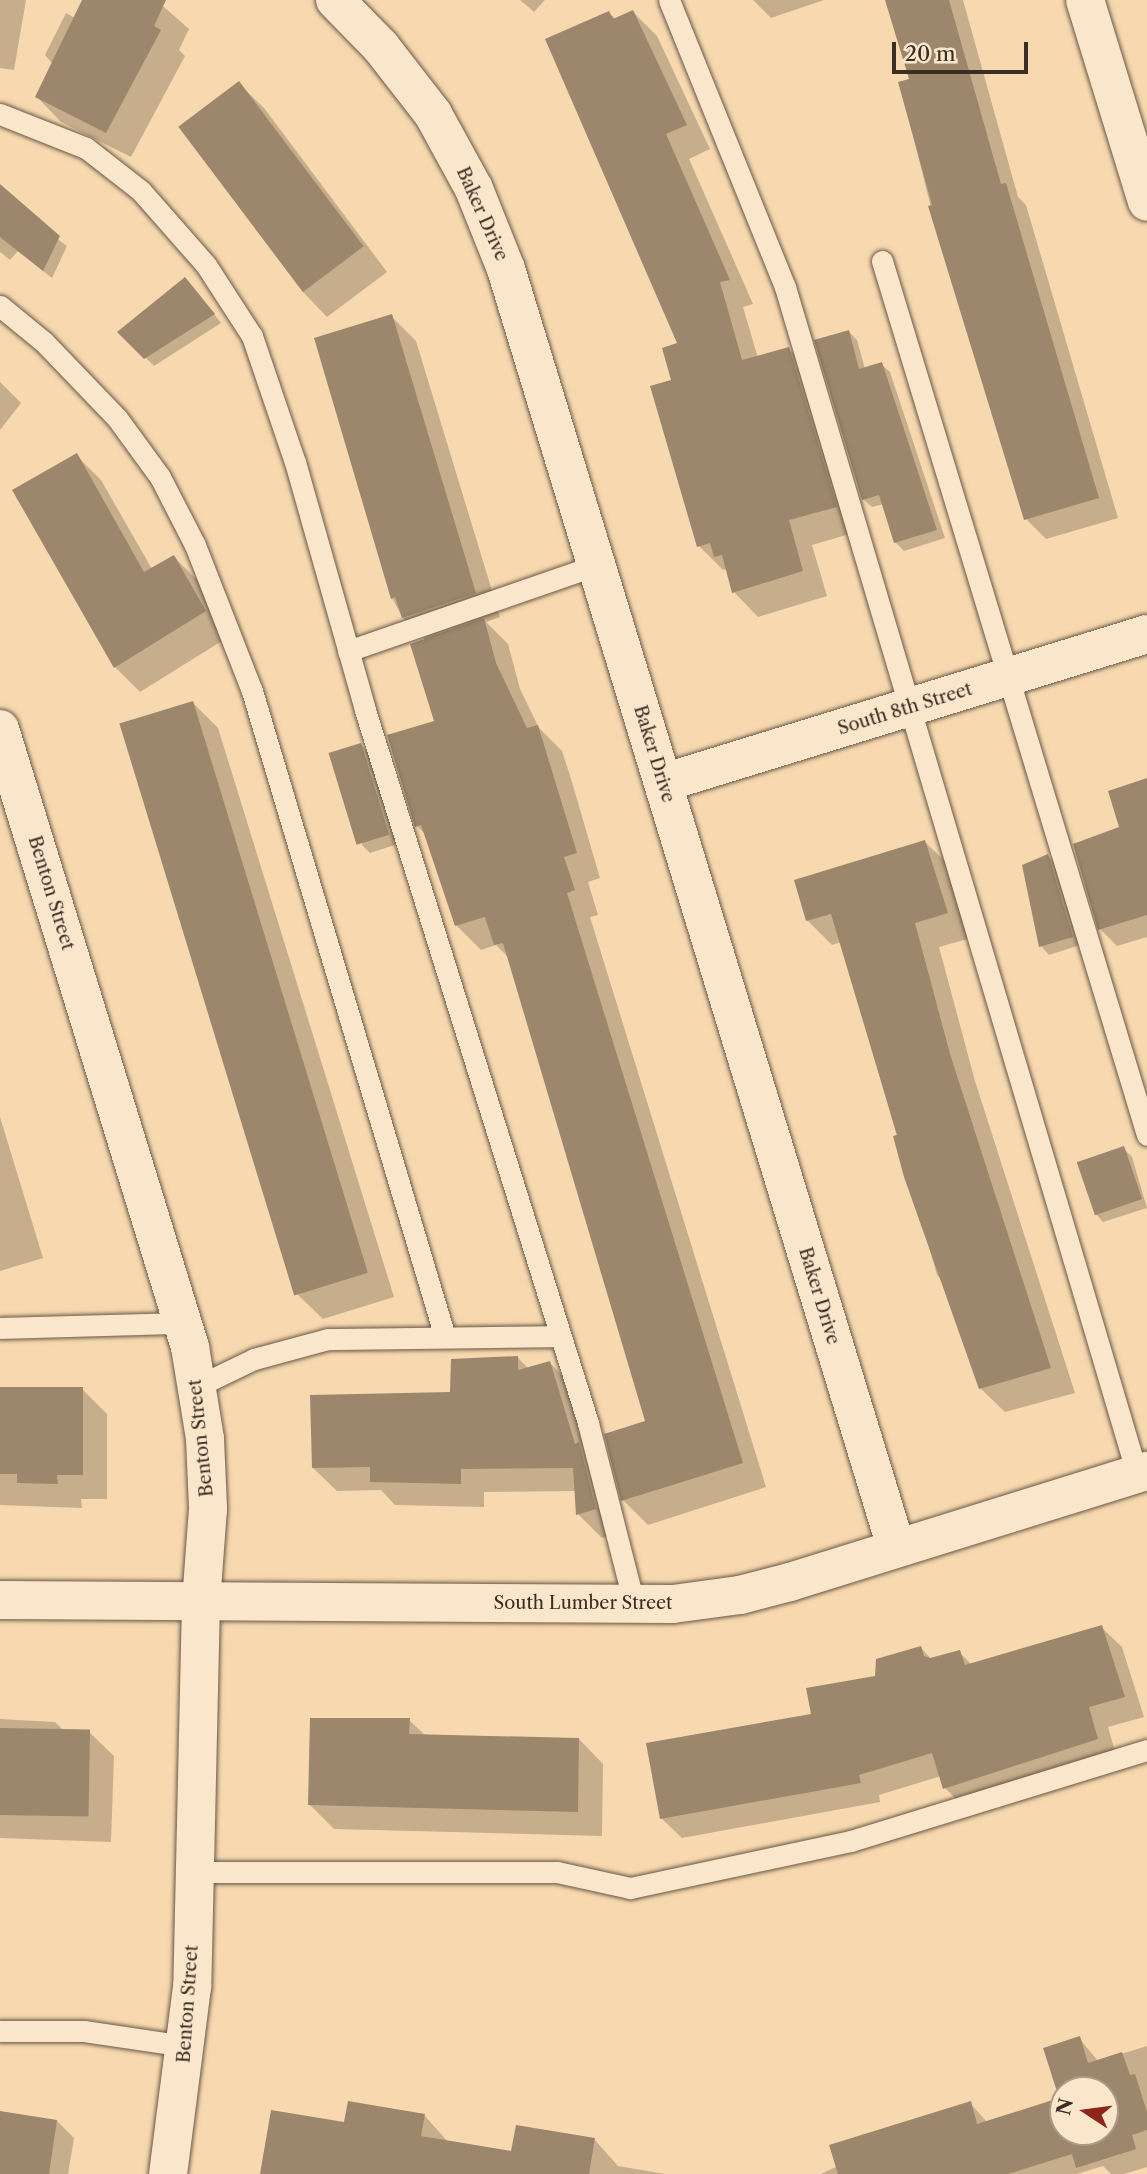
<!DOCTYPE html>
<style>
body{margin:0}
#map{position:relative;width:1147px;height:2174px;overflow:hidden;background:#f8d9af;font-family:"Libre Caslon Text",serif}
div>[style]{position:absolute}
.shadow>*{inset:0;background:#0003}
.building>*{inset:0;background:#9c866c;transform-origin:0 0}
.roads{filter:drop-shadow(0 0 2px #695847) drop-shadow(0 0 2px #695847)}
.service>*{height:21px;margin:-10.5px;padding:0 10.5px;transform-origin:10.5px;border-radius:10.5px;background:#fae6cb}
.minor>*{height:38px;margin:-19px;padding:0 19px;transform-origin:19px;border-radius:19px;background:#fae6cb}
.secondary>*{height:38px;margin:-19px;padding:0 19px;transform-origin:19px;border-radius:19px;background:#fae6cb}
span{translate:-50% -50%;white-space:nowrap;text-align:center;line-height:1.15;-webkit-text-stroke:5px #fae6cb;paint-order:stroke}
.street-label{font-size:18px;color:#392d24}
.north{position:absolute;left:1049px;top:2076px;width:70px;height:70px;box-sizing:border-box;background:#fae6cb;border:2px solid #ad9c88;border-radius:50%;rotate:283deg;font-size:19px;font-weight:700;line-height:28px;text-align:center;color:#392d24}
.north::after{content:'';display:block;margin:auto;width:24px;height:32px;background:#8f2418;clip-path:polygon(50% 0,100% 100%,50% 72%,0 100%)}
.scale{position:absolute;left:892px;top:42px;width:136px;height:32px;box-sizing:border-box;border:4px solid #392d24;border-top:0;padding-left:9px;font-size:21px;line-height:24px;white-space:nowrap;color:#392d24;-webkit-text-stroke:5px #fae6cb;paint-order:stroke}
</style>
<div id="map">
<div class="shadow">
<i style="clip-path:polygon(0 0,26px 0,14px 70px,0 68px)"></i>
<i style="clip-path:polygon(84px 0,156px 0,189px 29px,179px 50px,185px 56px,131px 157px,61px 122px,37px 97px,53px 64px,45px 55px,66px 13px,75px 18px)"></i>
<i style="clip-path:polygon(520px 0,545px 0,534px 12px)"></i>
<i style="clip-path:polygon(753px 0,824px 0,771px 18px)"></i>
<i style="clip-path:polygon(887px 0,963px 0,1018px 197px,1026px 205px,1118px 518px,1046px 539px,1026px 519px,938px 236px,900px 83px,911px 80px)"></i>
<i style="clip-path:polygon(633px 12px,657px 36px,710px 149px,689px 159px,753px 304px,743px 307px,758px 358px,789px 349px,813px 374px,860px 531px,812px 545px,827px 596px,758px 617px,734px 592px,727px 569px,723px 570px,699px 546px,673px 382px,680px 344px,609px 13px,616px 19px)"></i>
<i style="clip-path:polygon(239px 84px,264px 108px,387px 272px,327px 317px,303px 292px,180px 128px)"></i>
<i style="clip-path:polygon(0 198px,67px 246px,52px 278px,18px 251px,10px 260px,0 252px)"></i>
<i style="clip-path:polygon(193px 287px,221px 323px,154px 366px,119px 332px)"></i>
<i style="clip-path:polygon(391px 316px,416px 341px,500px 617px,486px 622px,508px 644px,520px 689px,539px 728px,562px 751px,572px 782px,600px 878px,588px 882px,598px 915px,590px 917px,766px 1487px,648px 1525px,623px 1500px,648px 1422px,509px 958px,496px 945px,481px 950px,456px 925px,427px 836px,417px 826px,436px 722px,426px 640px,403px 618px,392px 598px)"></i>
<i style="clip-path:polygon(849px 332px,857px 340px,865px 369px,881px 364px,890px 372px,945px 538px,904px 551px,895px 542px,884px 504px,872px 507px,863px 499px)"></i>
<i style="clip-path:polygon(0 382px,21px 403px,0 430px)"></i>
<i style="clip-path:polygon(76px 455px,101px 480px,152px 569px,174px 557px,199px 582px,230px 636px,140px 692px,115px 667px,14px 491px)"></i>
<i style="clip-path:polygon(193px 703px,218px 728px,394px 1297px,323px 1319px,298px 1295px)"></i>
<i style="clip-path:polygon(361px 745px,369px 753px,398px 844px,370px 853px,362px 845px)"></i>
<i style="clip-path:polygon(1147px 780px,1147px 937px,1117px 946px,1100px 929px,1121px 828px)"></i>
<i style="clip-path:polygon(925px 842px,950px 866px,971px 938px,939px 947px,975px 1081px,1075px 1393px,1005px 1412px,980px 1388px,947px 1285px,937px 1275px,841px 942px,832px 945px,807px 920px)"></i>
<i style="clip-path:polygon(1048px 856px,1056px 864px,1080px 945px,1049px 955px,1041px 946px)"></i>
<i style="clip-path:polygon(0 1117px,43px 1258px,0 1271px)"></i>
<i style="clip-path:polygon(1123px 1148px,1132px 1157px,1147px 1208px,1103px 1222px,1095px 1213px,1079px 1163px)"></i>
<i style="clip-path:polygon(518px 1358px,529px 1369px,550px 1363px,573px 1386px,619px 1533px,602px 1538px,578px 1514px,576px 1491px,484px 1492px,484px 1507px,395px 1505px,381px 1490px,337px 1491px,313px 1468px)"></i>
<i style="clip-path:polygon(0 1389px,82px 1389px,107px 1414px,107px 1499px,81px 1499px,82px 1508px,0 1505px)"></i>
<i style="clip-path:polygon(1101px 1627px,1122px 1647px,1144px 1717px,1108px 1727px,1117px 1759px,965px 1808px,945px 1788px,941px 1776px,879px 1795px,880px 1802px,682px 1838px,661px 1818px,921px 1648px,932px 1660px,959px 1652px,972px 1665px)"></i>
<i style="clip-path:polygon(0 1719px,55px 1722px,64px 1731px,89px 1732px,114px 1756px,111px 1842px,0 1838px)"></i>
<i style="clip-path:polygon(409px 1720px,426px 1736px,579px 1739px,603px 1764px,602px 1836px,334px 1829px,309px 1804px)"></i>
<i style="clip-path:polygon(evenodd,1079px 2038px,1098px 2061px,1147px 2046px,1147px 2167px,1124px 2174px,1111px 2174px,1103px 2166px,1077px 2174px,821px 2174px,970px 2103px,987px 2122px,1061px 2099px,1045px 2049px,1079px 2038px,1063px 2090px,1105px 2090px,1105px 2132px,1063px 2132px,1063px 2090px)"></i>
<i style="clip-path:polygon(0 2113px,57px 2121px,74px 2138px,68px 2174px,0 2174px)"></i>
<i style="clip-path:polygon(424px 2115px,448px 2142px,513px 2153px,594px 2139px,618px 2166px,665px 2174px,262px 2174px,345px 2124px)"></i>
</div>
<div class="building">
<i style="clip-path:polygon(82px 0,166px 0,154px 26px,161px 30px,106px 133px,35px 97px)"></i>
<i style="clip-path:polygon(885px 0,949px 0,1001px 184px,1006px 183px,1099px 498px,1024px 520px,928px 206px,932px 205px,898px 82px,909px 79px)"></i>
<i style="clip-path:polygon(633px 10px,687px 125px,666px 134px,730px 280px,720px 282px,742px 360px,789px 347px,837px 507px,789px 520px,803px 571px,732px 593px,722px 555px,714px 557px,710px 543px,697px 547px,650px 386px,671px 380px,662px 348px,677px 343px,545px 39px,609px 11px,613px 19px)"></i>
<i style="left:239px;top:81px;width:207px;height:76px;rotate:53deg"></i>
<i style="clip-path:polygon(0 184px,60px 236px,43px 271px,0 237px)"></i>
<i style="clip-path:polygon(185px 277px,215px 314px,144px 359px,117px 332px)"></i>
<i style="clip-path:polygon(392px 314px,476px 593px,402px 618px,395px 597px,391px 599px,314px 338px)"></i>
<i style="clip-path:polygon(849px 330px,859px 369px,882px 362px,937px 530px,894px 543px,879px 495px,862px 500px,814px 340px)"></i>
<i style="clip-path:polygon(77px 453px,144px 572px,174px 555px,206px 611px,114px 668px,12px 490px)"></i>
<i style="clip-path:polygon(484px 618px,496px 663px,527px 728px,538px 725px,548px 758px,577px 853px,564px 857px,575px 890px,567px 893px,743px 1463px,621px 1501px,604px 1434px,645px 1421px,503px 943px,494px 945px,485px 917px,455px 926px,421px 825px,415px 827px,387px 735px,434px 721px,410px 644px)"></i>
<i style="left:193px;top:701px;width:598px;height:77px;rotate:73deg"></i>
<i style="left:361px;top:743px;width:96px;height:34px;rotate:73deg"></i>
<i style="clip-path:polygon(1147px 778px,1147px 915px,1098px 930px,1073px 844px,1119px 827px,1108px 791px)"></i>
<i style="clip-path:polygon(925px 840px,948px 913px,915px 923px,950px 1054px,1051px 1368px,979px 1389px,904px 1177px,893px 1136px,897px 1135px,831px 914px,806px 921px,794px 880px)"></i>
<i style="clip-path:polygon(1048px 854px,1073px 937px,1039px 947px,1022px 865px)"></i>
<i style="left:1124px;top:1146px;width:56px;height:50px;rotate:71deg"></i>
<i style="clip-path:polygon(518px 1356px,518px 1370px,550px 1361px,575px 1444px,579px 1442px,596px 1509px,576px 1515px,573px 1468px,461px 1469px,461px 1484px,370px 1482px,370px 1467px,312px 1468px,310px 1395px,450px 1392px,451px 1359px)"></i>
<i style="clip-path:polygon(0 1387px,83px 1387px,83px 1475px,57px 1475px,58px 1484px,17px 1483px,17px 1474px,0 1474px)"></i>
<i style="clip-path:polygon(1102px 1625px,1125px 1697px,1089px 1707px,1098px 1739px,943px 1789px,932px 1753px,859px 1775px,861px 1783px,660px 1819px,646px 1743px,811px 1714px,806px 1688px,875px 1676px,876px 1659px,921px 1646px,924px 1656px,930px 1658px,960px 1650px,965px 1665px)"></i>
<i style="clip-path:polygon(310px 1718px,410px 1718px,409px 1734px,579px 1738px,578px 1812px,308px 1805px)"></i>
<i style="left:0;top:1728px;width:90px;height:87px;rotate:1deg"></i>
<i style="clip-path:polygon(evenodd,1080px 2036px,1088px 2063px,1122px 2052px,1130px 2075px,1135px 2074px,1147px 2112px,1147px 2130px,1132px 2135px,1136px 2149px,1076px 2168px,1072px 2154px,1008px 2174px,838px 2174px,829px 2145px,971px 2101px,977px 2124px,1059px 2098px,1043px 2048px,1080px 2036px,1063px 2090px,1105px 2090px,1105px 2132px,1063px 2132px,1063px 2090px)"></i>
<i style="clip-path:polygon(348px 2101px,425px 2114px,421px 2136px,511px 2151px,516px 2125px,595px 2138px,589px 2174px,260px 2174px,271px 2110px,344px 2122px)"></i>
<i style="clip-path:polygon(0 2111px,57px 2120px,49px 2174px,0 2174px)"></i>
</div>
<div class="roads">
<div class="service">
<i style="left:669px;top:0;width:310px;rotate:68deg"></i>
<i style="left:785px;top:287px;width:1238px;rotate:73.48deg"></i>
<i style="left:0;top:114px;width:92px;rotate:21.6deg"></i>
<i style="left:86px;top:148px;width:70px;rotate:38deg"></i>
<i style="left:141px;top:191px;width:98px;rotate:48.7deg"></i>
<i style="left:206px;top:265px;width:85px;rotate:57.1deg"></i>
<i style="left:252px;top:336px;width:133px;rotate:71.2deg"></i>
<i style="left:295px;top:462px;width:258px;rotate:74.2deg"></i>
<i style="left:365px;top:710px;width:747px;rotate:72.63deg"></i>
<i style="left:588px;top:1423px;width:187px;rotate:75.7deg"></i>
<i style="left:882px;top:261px;width:913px;rotate:73.13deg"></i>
<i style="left:0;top:306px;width:57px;rotate:39.3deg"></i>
<i style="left:44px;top:342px;width:105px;rotate:46.2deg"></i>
<i style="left:117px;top:418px;width:73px;rotate:53.9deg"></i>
<i style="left:160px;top:477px;width:76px;rotate:62.8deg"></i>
<i style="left:195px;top:545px;width:157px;rotate:68.7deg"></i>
<i style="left:252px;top:691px;width:674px;rotate:73.37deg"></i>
<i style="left:348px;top:651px;width:262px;rotate:-19.1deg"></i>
<i style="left:0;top:1328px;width:182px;rotate:-1.6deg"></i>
<i style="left:196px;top:1387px;width:64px;rotate:-25.8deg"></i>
<i style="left:254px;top:1359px;width:77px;rotate:-15.1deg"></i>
<i style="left:328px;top:1339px;width:232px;rotate:-0.7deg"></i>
<i style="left:195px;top:1872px;width:362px"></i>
<i style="left:557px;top:1872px;width:75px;rotate:12.4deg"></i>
<i style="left:630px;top:1888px;width:226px;rotate:-12deg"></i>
<i style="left:851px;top:1841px;width:310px;rotate:-17.1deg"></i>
<i style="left:0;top:2031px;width:84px"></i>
<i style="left:84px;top:2031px;width:103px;rotate:8.4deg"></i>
</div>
<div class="minor">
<i style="left:335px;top:0;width:66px;rotate:45.6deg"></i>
<i style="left:381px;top:47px;width:85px;rotate:52.2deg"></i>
<i style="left:433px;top:114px;width:85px;rotate:61.3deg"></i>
<i style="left:474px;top:189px;width:86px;rotate:68.2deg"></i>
<i style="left:506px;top:269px;width:1336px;rotate:73.03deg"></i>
<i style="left:0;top:729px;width:647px;rotate:72.91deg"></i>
<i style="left:190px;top:1347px;width:93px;rotate:80.7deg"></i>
<i style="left:205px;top:1439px;width:70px;rotate:87.5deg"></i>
<i style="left:208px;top:1509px;width:93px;rotate:94.3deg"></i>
<i style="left:201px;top:1602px;width:385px;rotate:91.3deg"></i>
<i style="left:192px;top:1987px;width:189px;rotate:97.3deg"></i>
<i style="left:663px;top:783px;width:506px;rotate:-17.11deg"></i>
<i style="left:0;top:1600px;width:673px;rotate:0.34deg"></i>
<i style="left:673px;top:1604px;width:68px;rotate:-7.7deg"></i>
<i style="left:740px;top:1595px;width:52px;rotate:-14.6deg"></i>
<i style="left:790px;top:1582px;width:374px;rotate:-17.3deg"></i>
</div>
<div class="secondary">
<i style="left:1085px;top:0;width:211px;rotate:72.9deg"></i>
</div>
</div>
<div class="street-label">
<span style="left:482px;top:214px;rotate:66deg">Baker Drive</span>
<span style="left:905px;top:709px;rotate:-17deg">South 8th Street</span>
<span style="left:654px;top:754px;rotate:73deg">Baker Drive</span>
<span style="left:51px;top:893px;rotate:73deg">Benton Street</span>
<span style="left:819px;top:1296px;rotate:73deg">Baker Drive</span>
<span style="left:201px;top:1438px;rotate:-96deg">Benton Street</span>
<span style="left:583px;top:1603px">South Lumber Street</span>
<span style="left:188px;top:2004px;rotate:-86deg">Benton Street</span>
</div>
<div class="north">N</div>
<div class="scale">20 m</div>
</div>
